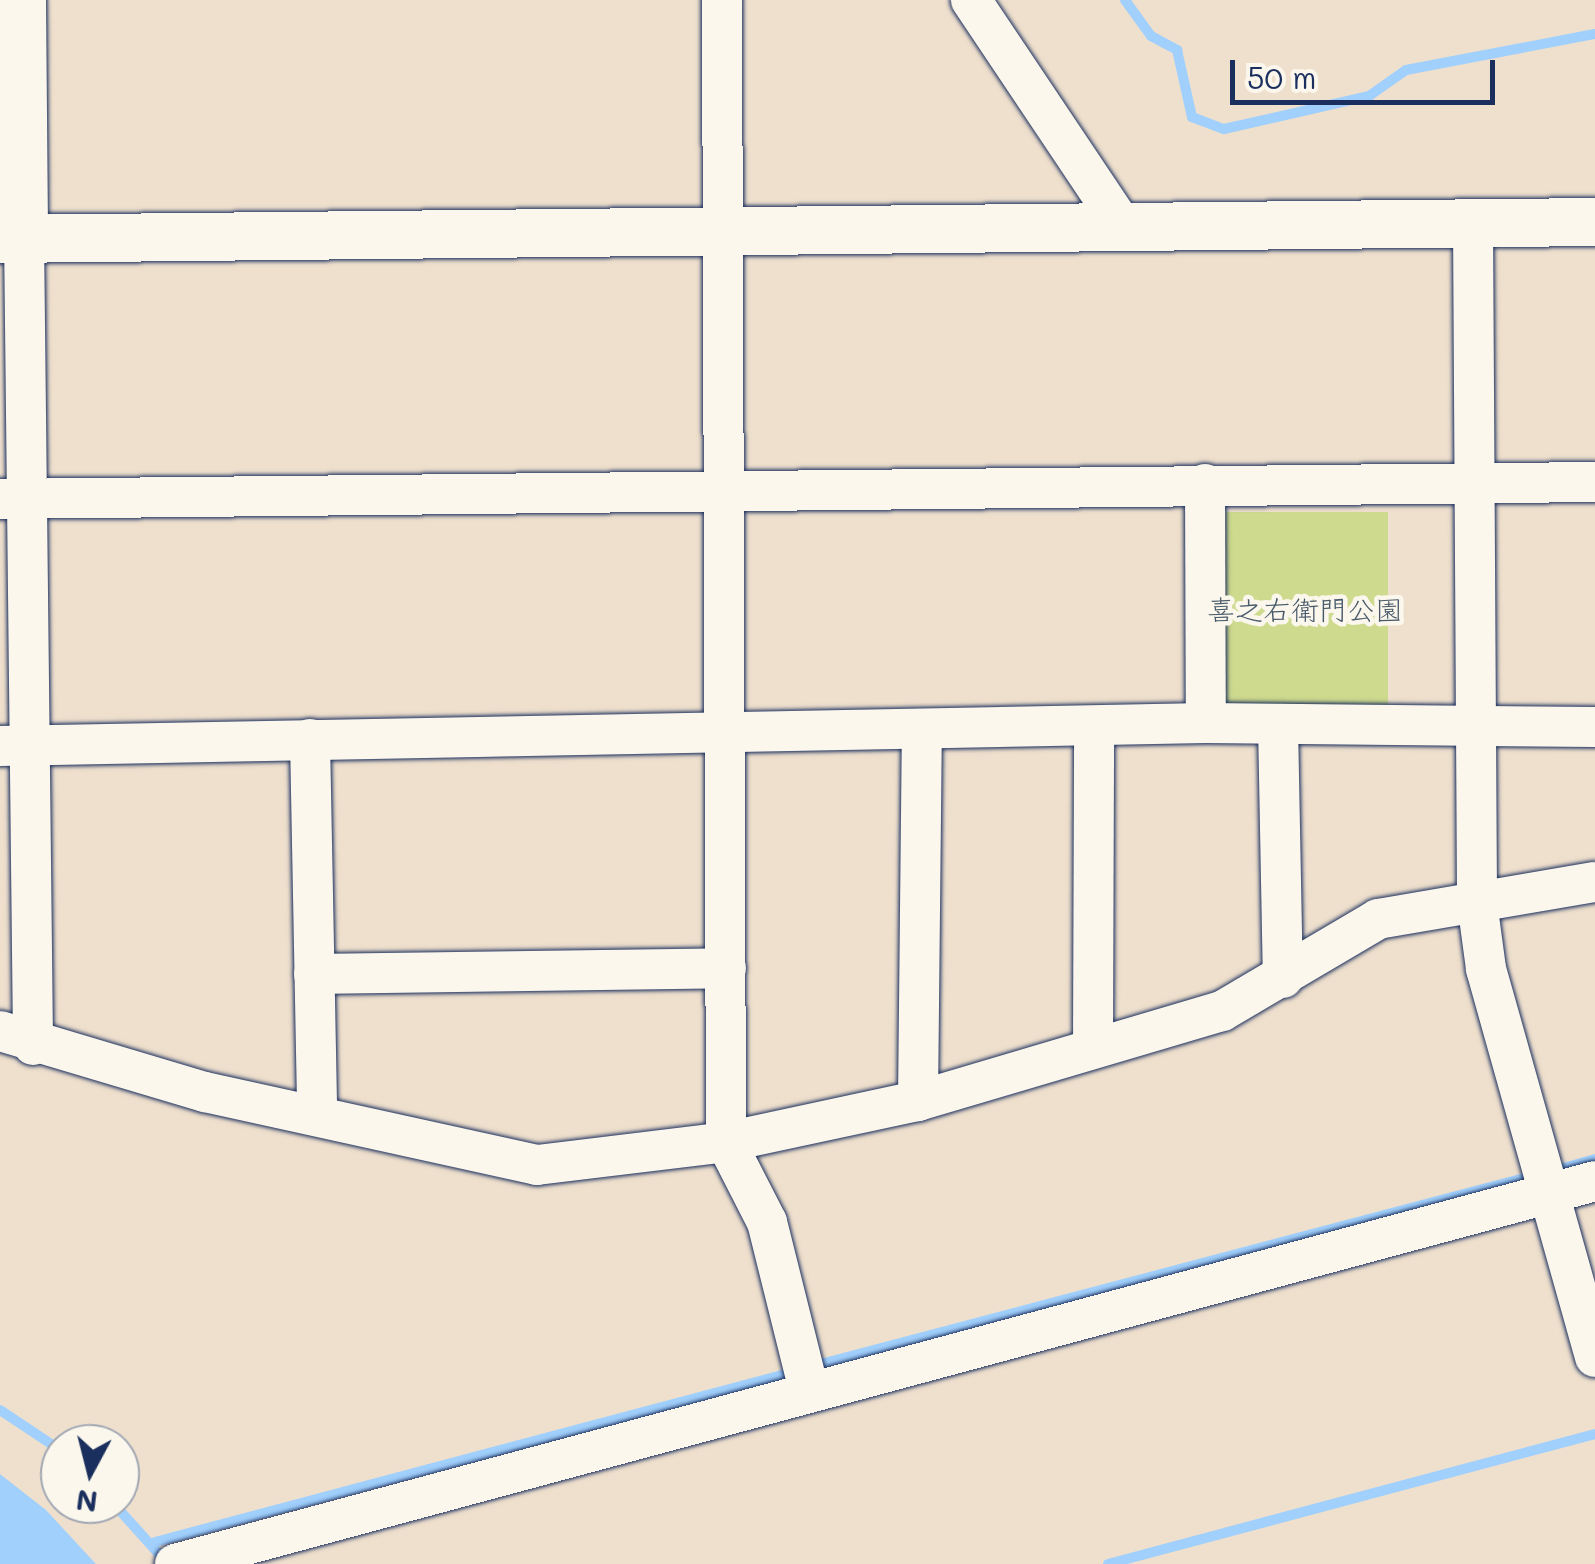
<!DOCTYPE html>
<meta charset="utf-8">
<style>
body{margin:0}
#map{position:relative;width:1595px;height:1564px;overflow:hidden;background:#efe0cd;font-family:Mali,"Klee One",sans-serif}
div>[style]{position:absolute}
.green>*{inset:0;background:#ceda8d;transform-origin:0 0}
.water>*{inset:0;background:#a1d0fd}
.stream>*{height:10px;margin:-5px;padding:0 5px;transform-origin:5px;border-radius:5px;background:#a1d0fd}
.roads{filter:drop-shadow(0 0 2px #1b2f5e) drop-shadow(0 0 2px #1b2f5e)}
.minor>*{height:40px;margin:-20px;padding:0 20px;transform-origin:20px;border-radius:20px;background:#fbf7ec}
.tertiary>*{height:48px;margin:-24px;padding:0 24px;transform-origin:24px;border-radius:24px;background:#fbf7ec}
span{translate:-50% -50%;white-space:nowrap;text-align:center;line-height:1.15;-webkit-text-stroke:9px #fbf7ec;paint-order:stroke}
.park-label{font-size:28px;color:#485a6a}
.north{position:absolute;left:40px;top:1424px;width:100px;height:100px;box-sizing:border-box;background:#fbf7ec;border:2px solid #a1a7b3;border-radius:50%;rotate:187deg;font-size:28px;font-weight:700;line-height:40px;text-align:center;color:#1b2f5e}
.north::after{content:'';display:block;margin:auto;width:35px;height:45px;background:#1b2f5e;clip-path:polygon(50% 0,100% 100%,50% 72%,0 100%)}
.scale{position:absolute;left:1230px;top:60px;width:265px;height:45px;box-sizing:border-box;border:5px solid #1b2f5e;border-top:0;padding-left:12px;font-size:30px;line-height:35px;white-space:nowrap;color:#1b2f5e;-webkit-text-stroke:8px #fbf7ec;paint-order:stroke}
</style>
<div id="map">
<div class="green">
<i style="left:1388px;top:512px;width:193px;height:167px;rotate:90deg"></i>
</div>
<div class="water">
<i style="clip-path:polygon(0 1474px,46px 1510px,96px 1564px,0 1564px)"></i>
</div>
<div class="stream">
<i style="left:1125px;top:0;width:44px;rotate:54.2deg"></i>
<i style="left:1151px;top:36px;width:30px;rotate:28deg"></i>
<i style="left:1177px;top:50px;width:69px;rotate:77.4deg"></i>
<i style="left:1192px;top:117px;width:34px;rotate:21deg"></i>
<i style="left:1224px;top:129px;width:149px;rotate:-12.8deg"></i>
<i style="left:1369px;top:96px;width:45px;rotate:-35.1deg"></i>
<i style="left:1406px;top:70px;width:192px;rotate:-10.8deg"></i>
<i style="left:1553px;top:1171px;width:44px;rotate:-15.9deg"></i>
<i style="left:813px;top:1366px;width:748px;rotate:-14.8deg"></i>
<i style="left:0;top:1410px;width:72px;rotate:33.7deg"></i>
<i style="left:114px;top:1504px;width:78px;rotate:48.1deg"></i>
<i style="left:155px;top:1542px;width:664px;rotate:-14.91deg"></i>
<i style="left:1108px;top:1564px;width:504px;rotate:-14.95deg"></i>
</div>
<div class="roads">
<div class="minor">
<i style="left:722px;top:0;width:1142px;rotate:89.8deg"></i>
<i style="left:726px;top:1142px;width:90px;rotate:62.9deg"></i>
<i style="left:767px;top:1222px;width:173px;rotate:76deg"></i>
<i style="left:971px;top:0;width:273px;rotate:56.2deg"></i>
<i style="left:1473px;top:222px;width:680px;rotate:89.66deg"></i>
<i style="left:1477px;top:902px;width:68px;rotate:82.3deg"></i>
<i style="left:1486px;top:969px;width:403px;rotate:74.3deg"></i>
<i style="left:24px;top:235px;width:810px;rotate:89.36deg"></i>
<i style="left:1205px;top:484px;width:239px;rotate:89.8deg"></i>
<i style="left:0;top:499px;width:1595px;rotate:-0.61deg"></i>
<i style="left:1278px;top:724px;width:254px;rotate:88.9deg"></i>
<i style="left:310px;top:739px;width:375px;rotate:88.9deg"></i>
<i style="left:0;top:746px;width:1206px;rotate:-1.09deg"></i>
<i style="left:1206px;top:723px;width:389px;rotate:0.6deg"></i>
<i style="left:314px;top:974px;width:412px;rotate:-0.8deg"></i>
<i style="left:0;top:1031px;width:214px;rotate:16.6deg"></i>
<i style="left:205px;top:1092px;width:340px;rotate:12.4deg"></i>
<i style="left:537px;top:1165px;width:190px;rotate:-6.9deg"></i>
<i style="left:726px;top:1142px;width:196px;rotate:-12.1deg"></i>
<i style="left:918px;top:1101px;width:317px;rotate:-16.5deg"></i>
<i style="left:1222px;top:1011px;width:181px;rotate:-30.5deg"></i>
<i style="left:1378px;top:919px;width:220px;rotate:-9.7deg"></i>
<i style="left:1093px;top:1046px;width:320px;rotate:-89.8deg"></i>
<i style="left:918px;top:1101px;width:372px;rotate:-89.4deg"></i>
<i style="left:175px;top:1564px;width:1471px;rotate:-15.09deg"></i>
</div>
<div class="tertiary">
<i style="left:22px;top:0;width:235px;rotate:89.5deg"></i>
<i style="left:0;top:239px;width:1595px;rotate:-0.61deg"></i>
</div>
</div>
<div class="park-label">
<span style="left:1305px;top:609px">喜之右衛門公園</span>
</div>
<div class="north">N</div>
<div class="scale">50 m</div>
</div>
